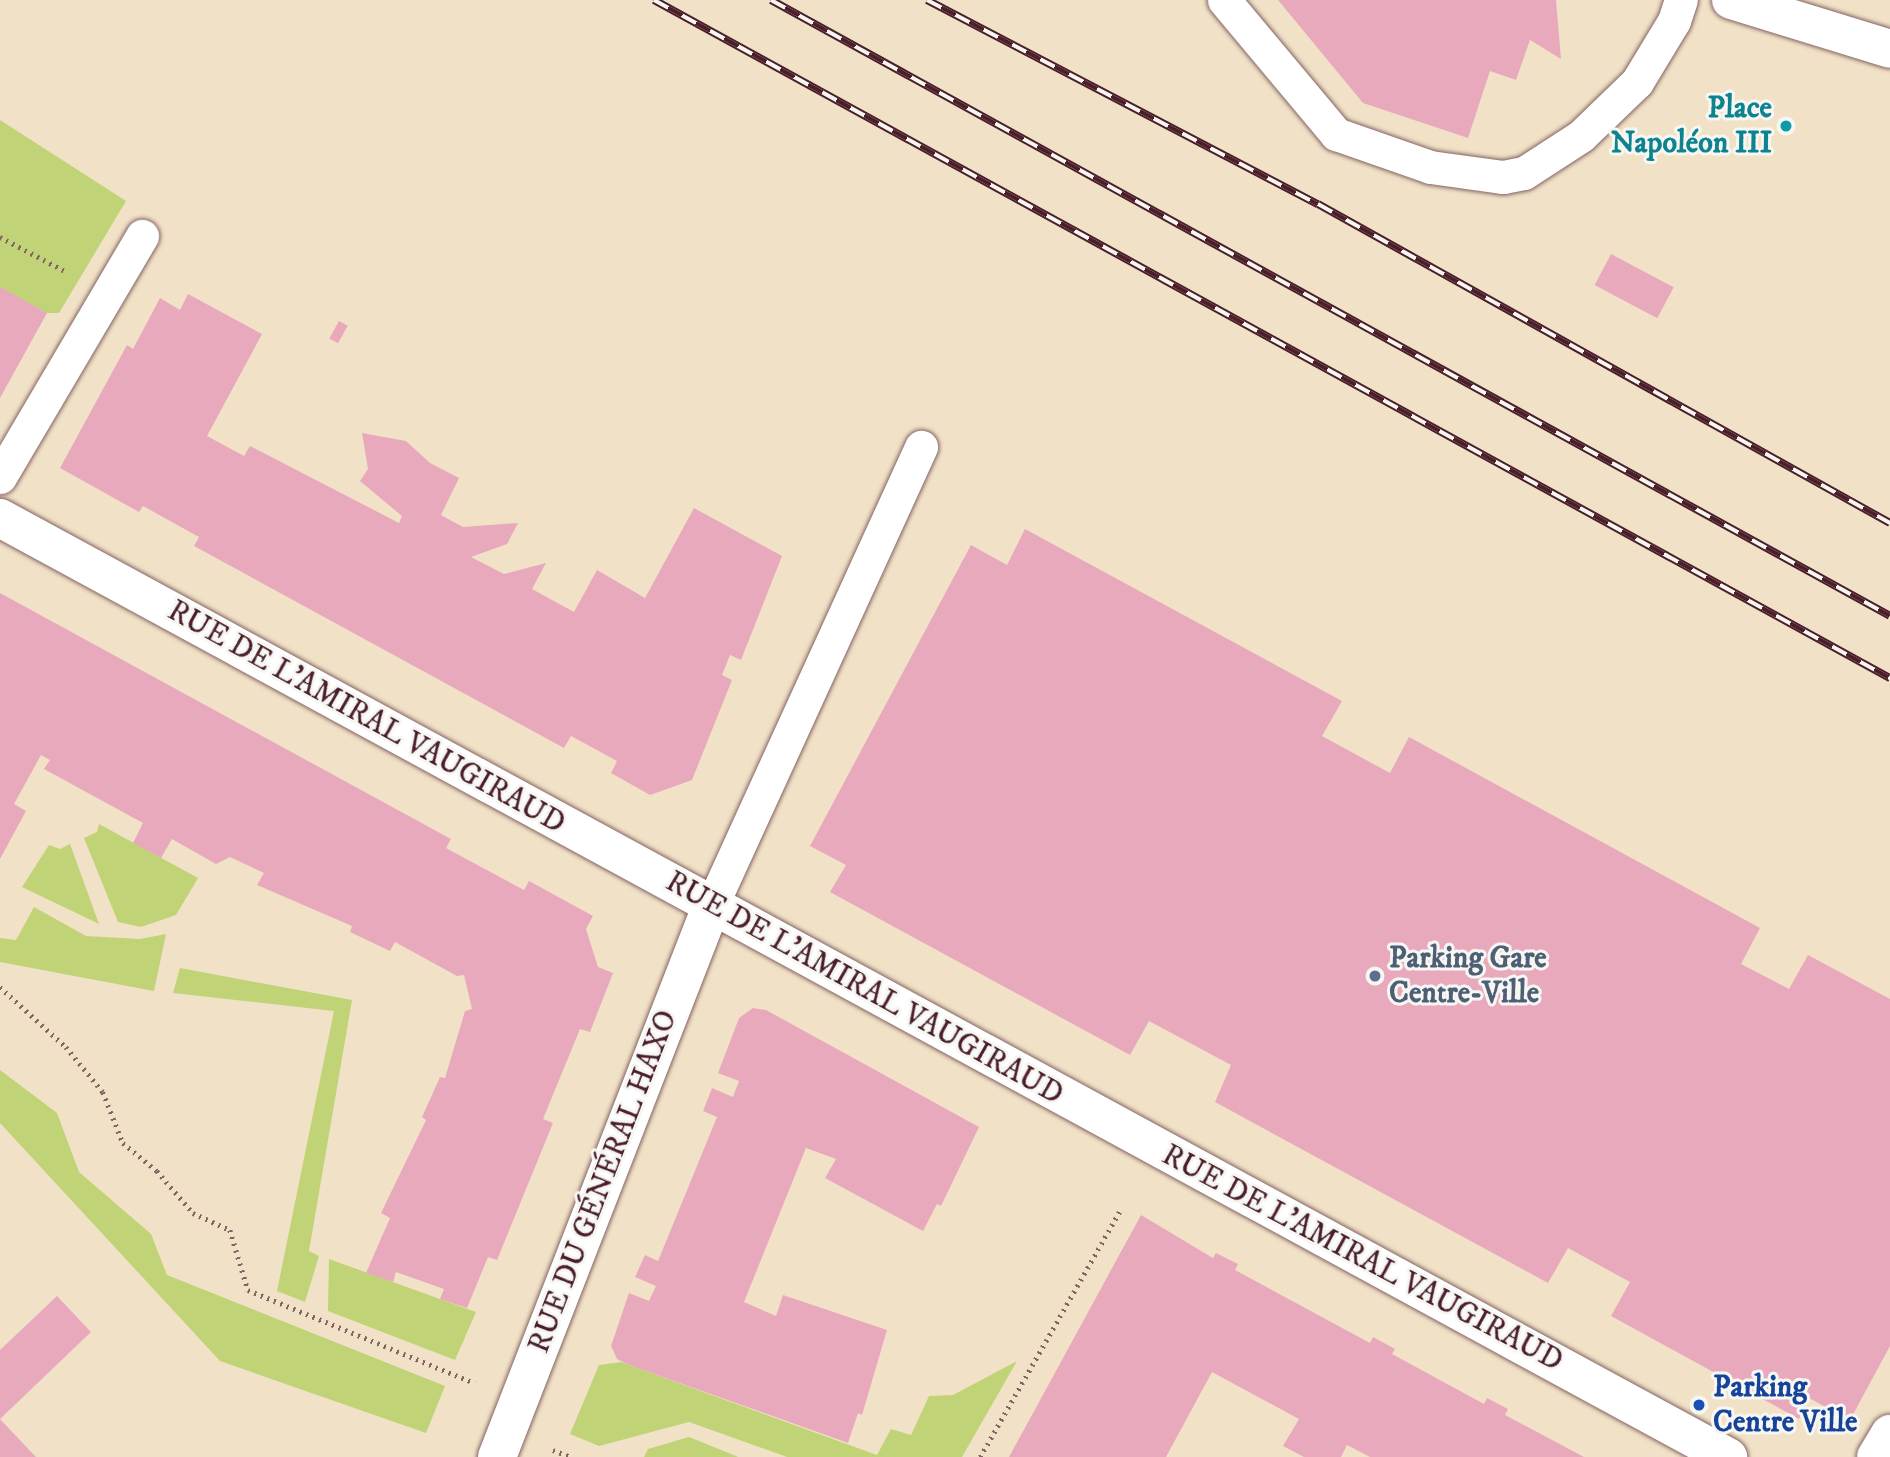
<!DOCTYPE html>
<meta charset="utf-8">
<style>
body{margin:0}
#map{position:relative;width:1890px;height:1457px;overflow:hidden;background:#f1e2c7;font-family:"IM FELL DW Pica",serif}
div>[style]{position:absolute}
.green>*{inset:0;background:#c0d376}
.building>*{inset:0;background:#e8a9bd;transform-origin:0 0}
.path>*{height:4.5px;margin-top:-2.25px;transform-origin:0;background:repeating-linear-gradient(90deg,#846362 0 2px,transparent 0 7px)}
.roads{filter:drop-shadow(0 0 2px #846362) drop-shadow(0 0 2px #846362)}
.service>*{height:33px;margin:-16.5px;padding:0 16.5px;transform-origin:16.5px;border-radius:16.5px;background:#fff}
.minor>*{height:38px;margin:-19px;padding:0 19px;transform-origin:19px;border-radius:19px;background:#fff}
.tertiary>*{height:38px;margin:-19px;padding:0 19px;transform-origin:19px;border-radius:19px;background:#fff}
.rail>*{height:8px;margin-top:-4px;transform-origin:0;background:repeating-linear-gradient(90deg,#f6f6f2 0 16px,#4a1f2b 0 32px);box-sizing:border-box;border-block:2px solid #4a1f2b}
.dots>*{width:19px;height:19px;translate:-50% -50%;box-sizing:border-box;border:4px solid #f6f6f2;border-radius:50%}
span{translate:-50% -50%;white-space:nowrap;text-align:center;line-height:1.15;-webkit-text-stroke:6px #f6f6f2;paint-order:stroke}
.culture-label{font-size:30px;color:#0d838f;font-weight:700}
.right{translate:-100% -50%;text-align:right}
.street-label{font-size:30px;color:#4a1f2b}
.service-label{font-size:30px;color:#4e5e75;font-weight:700}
.left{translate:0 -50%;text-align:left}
.transit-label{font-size:30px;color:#164399;font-weight:700}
</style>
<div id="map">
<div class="green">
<i style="clip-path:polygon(0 120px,126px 201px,59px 313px,47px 313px,0 288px)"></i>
<i style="clip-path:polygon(99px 824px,198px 878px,176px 915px,141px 927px,118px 922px,84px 838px,97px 832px)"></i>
<i style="clip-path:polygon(70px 844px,99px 924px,22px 887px,49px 845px,60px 849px)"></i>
<i style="clip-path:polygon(34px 907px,86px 936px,140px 939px,166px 934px,154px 991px,0 962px,0 938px,16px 940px)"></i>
<i style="clip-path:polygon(180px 968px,352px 1000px,309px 1251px,319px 1256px,305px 1302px,277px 1291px,334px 1011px,173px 993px)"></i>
<i style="clip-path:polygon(0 1070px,57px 1113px,79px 1172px,151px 1234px,167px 1275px,445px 1386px,426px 1433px,220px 1361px,0 1123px)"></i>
<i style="clip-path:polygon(329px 1259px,476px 1312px,455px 1360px,328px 1311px)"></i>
<i style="clip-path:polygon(1017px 1361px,962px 1457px,787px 1457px,689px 1422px,599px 1446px,570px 1434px,599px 1365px,621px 1362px,877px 1455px,891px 1429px,911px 1435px,929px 1396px,953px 1395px)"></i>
<i style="clip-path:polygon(689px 1437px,736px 1456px,738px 1457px,644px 1457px,648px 1449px)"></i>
</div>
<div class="building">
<i style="clip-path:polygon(1278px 0,1556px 0,1561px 59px,1530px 40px,1516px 80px,1490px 71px,1468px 138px,1363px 103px)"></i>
<i style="left:1611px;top:254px;width:71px;height:35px;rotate:28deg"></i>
<i style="clip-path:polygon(0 287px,47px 313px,0 398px)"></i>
<i style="clip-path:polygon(188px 294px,262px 334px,207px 436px,244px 456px,250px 446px,399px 523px,402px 516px,360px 481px,368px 469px,362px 433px,406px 441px,430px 463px,459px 478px,441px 515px,463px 527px,518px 523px,507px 544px,471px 557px,504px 574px,546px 563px,532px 589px,574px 612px,597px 570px,645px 598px,694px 508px,782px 556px,741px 660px,730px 655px,722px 675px,732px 680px,692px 780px,650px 795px,611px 773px,617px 761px,571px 736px,564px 748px,194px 546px,199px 537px,143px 506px,139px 512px,60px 468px,127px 345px,133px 349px,160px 298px,180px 310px)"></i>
<i style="left:339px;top:321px;width:10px;height:20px;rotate:29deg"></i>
<i style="clip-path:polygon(1025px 529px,1342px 701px,1322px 736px,1390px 773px,1409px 737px,1760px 928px,1741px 964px,1789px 989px,1808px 955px,1890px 999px,1890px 1346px,1850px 1420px,1809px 1398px,1799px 1419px,1611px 1316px,1630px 1282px,1568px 1248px,1548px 1283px,1215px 1102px,1231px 1065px,1149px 1021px,1130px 1055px,830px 892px,846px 865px,810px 846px,971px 545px,1007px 565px)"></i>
<i style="clip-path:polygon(0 593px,451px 839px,446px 848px,524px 890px,529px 881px,593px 916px,586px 929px,598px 967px,613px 973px,590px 1032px,580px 1029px,543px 1119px,553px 1123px,497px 1260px,488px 1257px,467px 1308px,440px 1299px,444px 1289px,396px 1272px,393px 1282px,366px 1273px,390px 1218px,381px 1213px,426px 1120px,422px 1117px,440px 1077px,445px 1078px,465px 1011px,472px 1009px,464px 975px,457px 976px,395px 942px,390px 951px,350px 932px,352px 926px,257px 885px,264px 873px,230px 857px,216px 864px,172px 839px,161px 858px,133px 843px,143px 823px,44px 769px,50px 760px,41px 755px,14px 804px,26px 811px,0 859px)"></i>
<i style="clip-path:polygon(753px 1008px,766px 1010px,979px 1127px,941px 1206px,937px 1204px,923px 1231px,825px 1178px,836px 1159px,806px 1148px,744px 1302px,776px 1316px,783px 1295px,887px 1330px,862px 1415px,858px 1413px,848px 1443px,629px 1365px,617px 1359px,611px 1346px,629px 1293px,649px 1301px,656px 1286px,635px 1277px,645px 1255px,658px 1261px,717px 1117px,703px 1111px,712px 1088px,733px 1097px,739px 1081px,718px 1073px,739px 1018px)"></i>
<i style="clip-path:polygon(1141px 1215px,1213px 1258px,1216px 1253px,1238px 1264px,1235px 1270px,1370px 1343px,1373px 1337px,1395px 1349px,1392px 1354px,1484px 1404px,1487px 1398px,1508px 1409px,1505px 1415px,1584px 1457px,1370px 1457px,1347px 1445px,1341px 1457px,1304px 1457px,1283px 1446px,1299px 1419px,1212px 1372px,1166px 1457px,1009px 1457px)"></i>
<i style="clip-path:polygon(57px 1296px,91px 1332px,0 1419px,36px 1457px,0 1457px,0 1350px)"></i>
</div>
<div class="path">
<i style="left:0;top:237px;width:76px;rotate:27.6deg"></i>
<i style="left:0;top:987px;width:89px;rotate:42.3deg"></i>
<i style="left:66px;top:1047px;width:58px;rotate:50.6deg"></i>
<i style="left:103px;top:1092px;width:55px;rotate:68.6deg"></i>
<i style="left:123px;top:1143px;width:44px;rotate:39.5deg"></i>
<i style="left:157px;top:1171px;width:55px;rotate:49.4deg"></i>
<i style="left:193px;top:1213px;width:41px;rotate:24.7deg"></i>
<i style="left:230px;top:1230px;width:63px;rotate:73.3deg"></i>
<i style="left:248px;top:1290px;width:245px;rotate:22.3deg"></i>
<i style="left:553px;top:1450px;width:19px;rotate:21deg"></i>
<i style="left:980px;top:1457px;width:285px;rotate:-60.4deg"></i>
</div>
<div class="roads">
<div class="service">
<i style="left:1224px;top:0;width:175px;rotate:50.1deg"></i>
<i style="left:1336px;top:134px;width:100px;rotate:19.3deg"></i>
<i style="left:1430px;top:167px;width:74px;rotate:7.8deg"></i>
<i style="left:1503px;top:177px;width:21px;rotate:-11deg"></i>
<i style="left:1524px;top:173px;width:68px;rotate:-33deg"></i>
<i style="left:1581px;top:136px;width:78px;rotate:-44deg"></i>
<i style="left:1637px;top:82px;width:71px;rotate:-58.8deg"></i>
<i style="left:1674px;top:21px;width:22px;rotate:-72deg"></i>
<i style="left:0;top:477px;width:280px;rotate:-59.5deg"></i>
<i style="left:711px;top:907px;width:506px;rotate:-65.46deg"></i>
</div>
<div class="minor">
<i style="left:0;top:518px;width:1967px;rotate:28.52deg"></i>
<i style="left:497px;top:1457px;width:590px;rotate:-68.74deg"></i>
<i style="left:1876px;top:1457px;width:27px;rotate:-59deg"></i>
</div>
<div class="tertiary">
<i style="left:1731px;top:0;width:166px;rotate:17.1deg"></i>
</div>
</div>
<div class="rail">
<i style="left:654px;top:0;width:1410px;rotate:28.75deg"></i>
<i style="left:771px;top:0;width:1277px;rotate:28.83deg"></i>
<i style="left:927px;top:0;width:441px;rotate:27.6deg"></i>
<i style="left:1318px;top:204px;width:655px;rotate:29.15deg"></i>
</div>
<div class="dots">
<i style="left:1786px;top:126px;background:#0f9aa8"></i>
<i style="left:1375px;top:976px;background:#5c6f8a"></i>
<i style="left:1699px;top:1405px;background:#1a4fb4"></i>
</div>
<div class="culture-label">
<span class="right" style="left:1772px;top:126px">Place<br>Napoléon III</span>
</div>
<div class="street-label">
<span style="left:366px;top:718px;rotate:29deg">RUE DE L'AMIRAL VAUGIRAUD</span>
<span style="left:864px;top:989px;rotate:29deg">RUE DE L'AMIRAL VAUGIRAUD</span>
<span style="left:604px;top:1182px;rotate:-69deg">RUE DU GÉNÉRAL HAXO</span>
<span style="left:1362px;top:1259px;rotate:28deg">RUE DE L'AMIRAL VAUGIRAUD</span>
</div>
<div class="service-label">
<span class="left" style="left:1389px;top:976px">Parking Gare<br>Centre-Ville</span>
</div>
<div class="transit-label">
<span class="left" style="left:1713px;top:1405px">Parking<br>Centre Ville</span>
</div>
</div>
